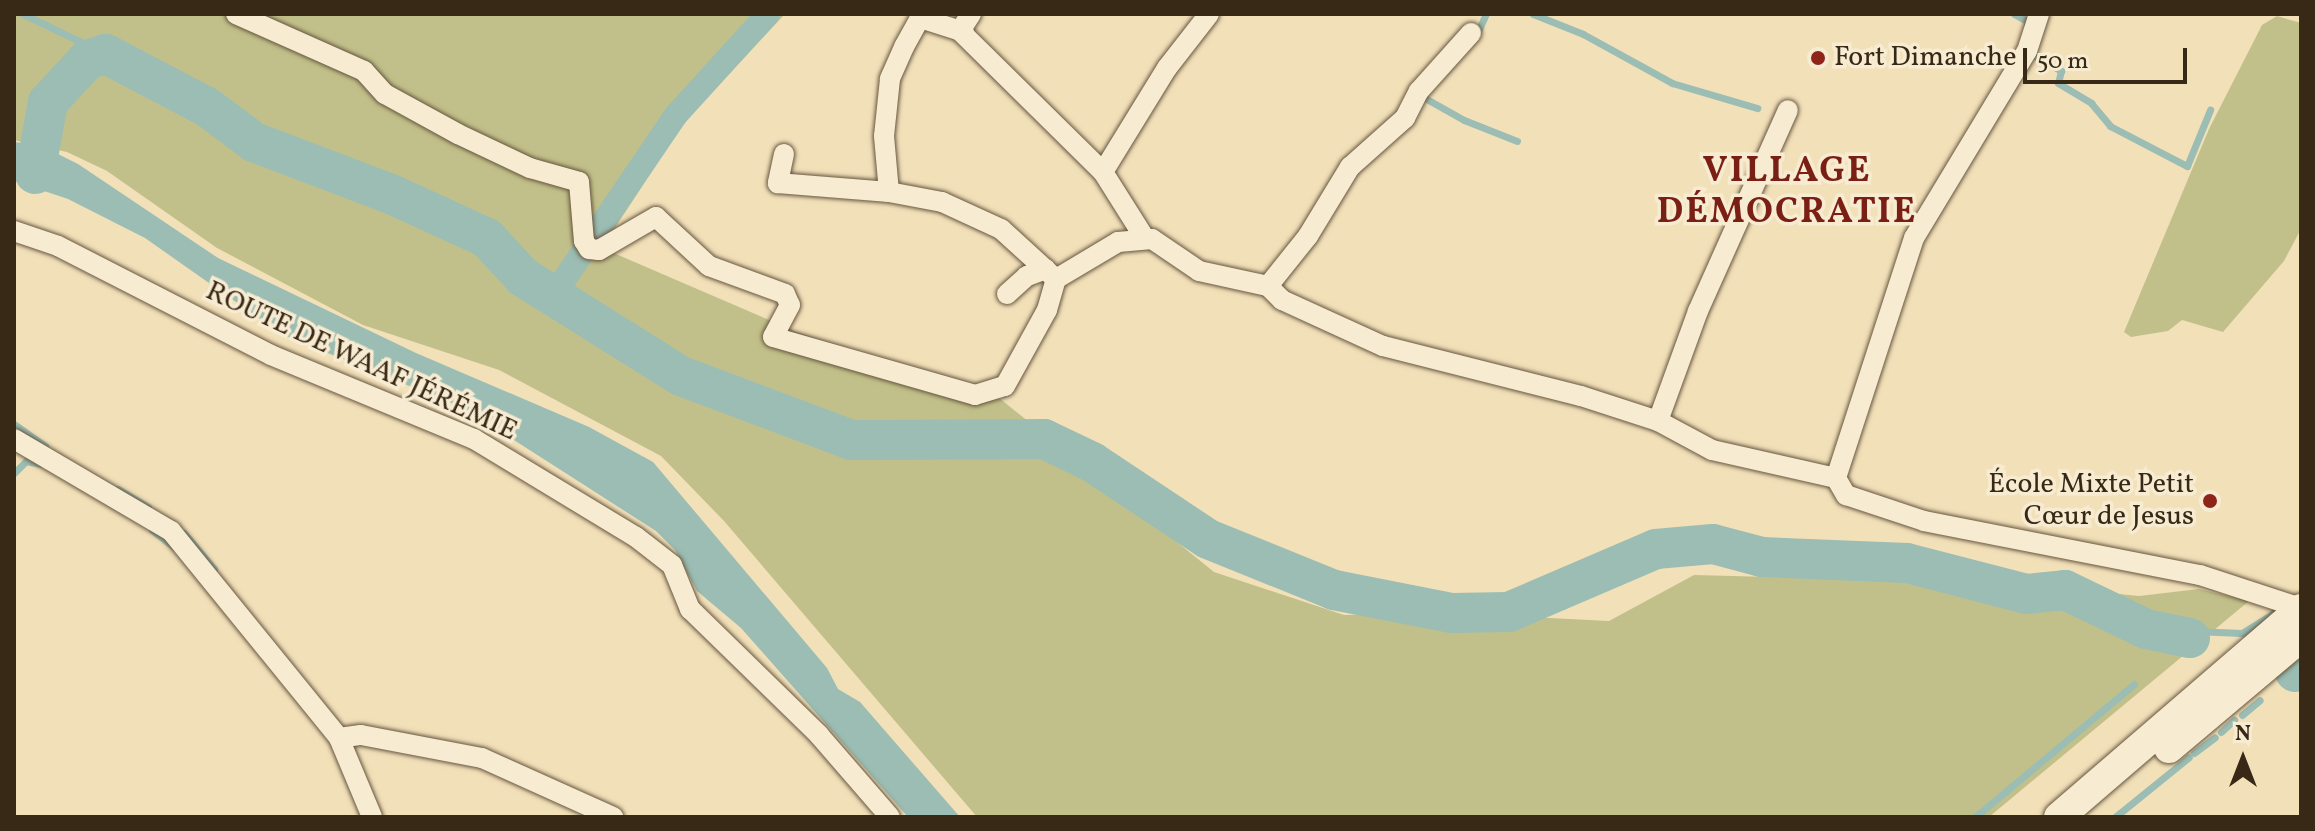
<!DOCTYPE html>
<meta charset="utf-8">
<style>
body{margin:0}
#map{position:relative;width:2315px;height:831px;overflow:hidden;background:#f2e0b9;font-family:Vollkorn,serif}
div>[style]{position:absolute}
.green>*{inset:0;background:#c2c08a}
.water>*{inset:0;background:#9bbdb3}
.stream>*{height:7px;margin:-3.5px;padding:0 3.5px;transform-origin:3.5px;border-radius:3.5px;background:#9bbdb3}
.canal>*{height:24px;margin:-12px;padding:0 12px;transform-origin:12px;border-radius:12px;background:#9bbdb3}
.river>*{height:40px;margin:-20px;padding:0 20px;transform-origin:20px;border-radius:20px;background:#9bbdb3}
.roads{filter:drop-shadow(0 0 2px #66563f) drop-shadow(0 0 2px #66563f)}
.minor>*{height:20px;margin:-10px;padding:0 10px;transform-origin:10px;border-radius:10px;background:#f7ebd2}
.secondary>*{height:30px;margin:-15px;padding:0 15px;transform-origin:15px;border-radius:15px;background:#f7ebd2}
.dots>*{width:22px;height:22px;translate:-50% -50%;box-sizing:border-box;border:4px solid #f7ebd2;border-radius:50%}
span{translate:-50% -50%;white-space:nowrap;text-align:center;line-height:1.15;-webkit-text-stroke:7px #f7ebd2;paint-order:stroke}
.poi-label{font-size:28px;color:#382816}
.left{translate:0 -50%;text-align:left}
.right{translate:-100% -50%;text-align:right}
.street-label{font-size:28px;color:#382816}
.district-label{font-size:36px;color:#7a1f14;font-weight:700;letter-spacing:2px}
.frame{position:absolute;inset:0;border:16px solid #382816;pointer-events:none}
.north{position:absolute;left:2203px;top:719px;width:80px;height:80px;-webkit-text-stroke:6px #f7ebd2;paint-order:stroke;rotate:0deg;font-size:22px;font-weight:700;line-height:32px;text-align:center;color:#382816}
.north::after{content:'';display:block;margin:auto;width:28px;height:36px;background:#382816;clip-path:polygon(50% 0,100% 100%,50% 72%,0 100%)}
.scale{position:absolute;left:2023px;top:48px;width:164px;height:36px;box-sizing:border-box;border:4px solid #382816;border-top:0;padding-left:10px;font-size:24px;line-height:28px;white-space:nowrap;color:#382816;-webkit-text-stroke:6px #f7ebd2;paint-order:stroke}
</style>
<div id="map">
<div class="green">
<i style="clip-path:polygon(14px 14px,785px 14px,684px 122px,602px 248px,797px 332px,998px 397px,1214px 572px,1344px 615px,1451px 613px,1609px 621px,1694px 575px,2022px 584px,2139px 596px,2199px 589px,2249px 601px,1989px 817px,977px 817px,724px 521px,661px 456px,499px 370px,363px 325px,217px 248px,107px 171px,67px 152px,14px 140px)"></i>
<i style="clip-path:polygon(2277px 16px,2301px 23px,2301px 229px,2284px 261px,2223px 332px,2182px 320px,2168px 331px,2131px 337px,2124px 332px,2209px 129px,2262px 25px)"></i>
</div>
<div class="water">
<i style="clip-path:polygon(14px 142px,40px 145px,78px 164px,218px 258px,416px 353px,589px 427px,653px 462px,827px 668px,838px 689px,860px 702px,960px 817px,908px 817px,741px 628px,697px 591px,675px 550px,656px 531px,464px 408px,283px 335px,145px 238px,68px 199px,14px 181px)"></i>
</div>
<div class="stream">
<i style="left:23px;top:14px;width:92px;rotate:25.7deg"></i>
<i style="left:1533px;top:14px;width:54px;rotate:21.8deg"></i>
<i style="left:1583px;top:34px;width:102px;rotate:28.8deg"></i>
<i style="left:1672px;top:83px;width:89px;rotate:16.4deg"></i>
<i style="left:2014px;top:14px;width:15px;rotate:28deg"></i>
<i style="left:2027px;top:21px;width:8px;rotate:90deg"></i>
<i style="left:1476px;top:36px;width:24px;rotate:-66deg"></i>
<i style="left:2029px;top:53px;width:37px;rotate:29deg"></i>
<i style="left:2061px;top:71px;width:12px;rotate:104deg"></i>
<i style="left:2058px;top:83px;width:39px;rotate:31deg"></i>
<i style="left:2091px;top:103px;width:30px;rotate:50deg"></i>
<i style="left:2110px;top:126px;width:87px;rotate:27.5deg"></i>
<i style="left:2187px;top:166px;width:61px;rotate:-67.7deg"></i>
<i style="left:1424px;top:92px;width:5px;rotate:101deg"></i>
<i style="left:1423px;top:97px;width:47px;rotate:29.3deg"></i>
<i style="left:1464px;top:120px;width:57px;rotate:21.6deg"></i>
<i style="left:14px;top:424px;width:38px;rotate:35deg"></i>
<i style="left:14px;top:473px;width:17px;rotate:-45deg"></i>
<i style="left:26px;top:461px;width:14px;rotate:12deg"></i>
<i style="left:118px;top:489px;width:35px;rotate:31deg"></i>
<i style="left:152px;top:530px;width:28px;rotate:38deg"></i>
<i style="left:184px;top:533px;width:47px;rotate:50.2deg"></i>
<i style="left:2146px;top:629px;width:96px;rotate:2.4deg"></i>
<i style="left:2242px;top:633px;width:40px;rotate:-32deg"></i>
<i style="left:2242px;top:715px;width:23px;rotate:-40deg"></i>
<i style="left:2221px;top:732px;width:18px;rotate:-43deg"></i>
<i style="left:2194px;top:753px;width:26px;rotate:-37deg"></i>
<i style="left:1975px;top:817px;width:207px;rotate:-39.9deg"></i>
<i style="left:2115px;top:817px;width:95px;rotate:-39deg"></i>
</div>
<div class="canal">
<i style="left:553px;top:296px;width:219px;rotate:-55.8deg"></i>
<i style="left:676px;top:115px;width:137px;rotate:-47.7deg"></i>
</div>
<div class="river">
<i style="left:35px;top:174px;width:73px;rotate:-79.8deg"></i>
<i style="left:48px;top:102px;width:57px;rotate:-47.1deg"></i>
<i style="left:87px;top:60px;width:20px;rotate:-18deg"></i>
<i style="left:106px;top:54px;width:114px;rotate:27.7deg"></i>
<i style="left:207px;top:107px;width:59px;rotate:36.7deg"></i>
<i style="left:254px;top:142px;width:147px;rotate:20.8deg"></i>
<i style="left:391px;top:194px;width:106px;rotate:24.6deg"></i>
<i style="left:487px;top:238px;width:53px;rotate:47.3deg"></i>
<i style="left:523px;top:277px;width:186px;rotate:32.1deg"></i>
<i style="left:681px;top:376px;width:182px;rotate:20.6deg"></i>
<i style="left:851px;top:440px;width:193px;rotate:-0.3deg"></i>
<i style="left:1044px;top:439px;width:53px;rotate:25.6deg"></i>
<i style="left:1092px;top:462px;width:139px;rotate:33.6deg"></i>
<i style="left:1208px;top:539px;width:136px;rotate:22deg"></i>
<i style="left:1334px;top:590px;width:119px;rotate:11.1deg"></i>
<i style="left:1451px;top:613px;width:58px;rotate:-1deg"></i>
<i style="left:1509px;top:612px;width:160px;rotate:-23.2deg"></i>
<i style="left:1656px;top:549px;width:57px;rotate:-5deg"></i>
<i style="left:1713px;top:544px;width:51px;rotate:14.9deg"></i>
<i style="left:1762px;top:557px;width:145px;rotate:2.4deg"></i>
<i style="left:1907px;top:563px;width:124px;rotate:14.5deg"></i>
<i style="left:2027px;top:594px;width:38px;rotate:-6deg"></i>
<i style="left:2065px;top:590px;width:90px;rotate:25.7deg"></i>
<i style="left:2146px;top:629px;width:45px;rotate:11.6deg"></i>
<i style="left:2295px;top:672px;width:8px;rotate:-40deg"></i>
</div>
<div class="roads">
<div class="minor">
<i style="left:236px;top:14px;width:140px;rotate:24deg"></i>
<i style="left:364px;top:71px;width:31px;rotate:48deg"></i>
<i style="left:385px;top:94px;width:83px;rotate:28.7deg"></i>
<i style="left:458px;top:134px;width:80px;rotate:25.3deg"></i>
<i style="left:530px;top:168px;width:51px;rotate:15.9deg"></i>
<i style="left:579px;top:182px;width:59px;rotate:85.2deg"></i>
<i style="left:584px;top:241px;width:9px;rotate:58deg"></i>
<i style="left:589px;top:249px;width:10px;rotate:6deg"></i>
<i style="left:599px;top:250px;width:66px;rotate:-30.1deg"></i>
<i style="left:656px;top:217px;width:72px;rotate:42.8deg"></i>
<i style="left:709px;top:266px;width:81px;rotate:20.2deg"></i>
<i style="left:785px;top:294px;width:12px;rotate:66deg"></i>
<i style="left:790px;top:305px;width:36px;rotate:118deg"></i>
<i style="left:773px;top:337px;width:210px;rotate:16deg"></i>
<i style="left:975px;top:395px;width:31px;rotate:-17deg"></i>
<i style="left:1005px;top:386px;width:87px;rotate:-61.1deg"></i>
<i style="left:1047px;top:310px;width:32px;rotate:-74deg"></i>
<i style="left:1056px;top:279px;width:72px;rotate:-30.8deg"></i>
<i style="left:1118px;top:242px;width:34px;rotate:-5deg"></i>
<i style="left:1152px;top:239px;width:57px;rotate:34.2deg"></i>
<i style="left:1199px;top:271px;width:71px;rotate:12.3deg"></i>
<i style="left:971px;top:14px;width:20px;rotate:123deg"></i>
<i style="left:960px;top:31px;width:201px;rotate:44.6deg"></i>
<i style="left:1103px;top:172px;width:77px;rotate:57.8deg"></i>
<i style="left:964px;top:32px;width:46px;rotate:-162.3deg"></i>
<i style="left:920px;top:18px;width:33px;rotate:119deg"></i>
<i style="left:904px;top:47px;width:35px;rotate:114deg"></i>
<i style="left:890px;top:79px;width:57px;rotate:96deg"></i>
<i style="left:884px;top:136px;width:56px;rotate:84.9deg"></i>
<i style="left:889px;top:192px;width:54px;rotate:10.7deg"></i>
<i style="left:942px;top:202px;width:65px;rotate:24.6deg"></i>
<i style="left:1001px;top:229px;width:74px;rotate:42.3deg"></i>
<i style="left:784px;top:154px;width:30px;rotate:102deg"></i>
<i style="left:778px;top:183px;width:111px;rotate:4.6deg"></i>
<i style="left:1103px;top:172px;width:122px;rotate:-58.4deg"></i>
<i style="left:1167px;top:68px;width:68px;rotate:-52.1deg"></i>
<i style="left:14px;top:231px;width:46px;rotate:18.8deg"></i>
<i style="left:58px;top:246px;width:239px;rotate:27.1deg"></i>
<i style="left:271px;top:355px;width:220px;rotate:22.5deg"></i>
<i style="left:474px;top:439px;width:189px;rotate:31.2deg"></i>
<i style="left:636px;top:537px;width:46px;rotate:37.9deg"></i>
<i style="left:672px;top:565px;width:48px;rotate:67.8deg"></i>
<i style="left:690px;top:609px;width:180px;rotate:44.3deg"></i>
<i style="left:819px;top:735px;width:108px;rotate:49.1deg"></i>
<i style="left:1268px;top:286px;width:20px;rotate:45deg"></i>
<i style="left:1282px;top:300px;width:111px;rotate:24.5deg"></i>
<i style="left:1383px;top:346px;width:204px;rotate:14.2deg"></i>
<i style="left:1581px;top:396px;width:81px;rotate:18deg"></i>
<i style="left:1658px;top:421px;width:61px;rotate:28.2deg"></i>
<i style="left:1712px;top:450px;width:127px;rotate:12.7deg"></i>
<i style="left:1836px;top:478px;width:20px;rotate:60deg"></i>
<i style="left:1846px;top:495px;width:82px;rotate:18.4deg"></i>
<i style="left:1924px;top:521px;width:281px;rotate:11.1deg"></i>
<i style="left:2200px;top:575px;width:106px;rotate:18.1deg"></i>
<i style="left:1268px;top:286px;width:64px;rotate:-51.3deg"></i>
<i style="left:1308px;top:236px;width:81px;rotate:-58.7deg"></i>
<i style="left:1350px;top:167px;width:74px;rotate:-41.7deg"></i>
<i style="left:1405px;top:118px;width:30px;rotate:-63deg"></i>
<i style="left:1419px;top:91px;width:78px;rotate:-48.1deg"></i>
<i style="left:1007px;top:294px;width:27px;rotate:-42deg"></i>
<i style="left:1027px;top:276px;width:20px;rotate:-20deg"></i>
<i style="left:1658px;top:421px;width:117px;rotate:-70deg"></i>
<i style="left:1698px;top:311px;width:220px;rotate:-65.9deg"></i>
<i style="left:14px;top:439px;width:182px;rotate:30.4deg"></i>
<i style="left:171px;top:531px;width:267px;rotate:50.9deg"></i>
<i style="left:339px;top:738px;width:86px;rotate:67.3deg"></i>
<i style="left:1836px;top:478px;width:252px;rotate:-72deg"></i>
<i style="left:1914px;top:238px;width:218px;rotate:-58.9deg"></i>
<i style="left:2027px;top:51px;width:39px;rotate:-72deg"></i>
<i style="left:339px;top:738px;width:22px;rotate:-8deg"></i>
<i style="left:361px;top:735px;width:123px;rotate:10.8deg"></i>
<i style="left:482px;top:758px;width:144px;rotate:24.2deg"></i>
</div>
<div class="secondary">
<i style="left:2169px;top:748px;width:172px;rotate:-40.1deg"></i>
<i style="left:2059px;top:817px;width:319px;rotate:-40.7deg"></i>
</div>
</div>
<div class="dots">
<i style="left:1818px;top:58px;background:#8f2418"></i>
<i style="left:2210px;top:501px;background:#8f2418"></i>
</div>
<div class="poi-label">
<span class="left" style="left:1834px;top:58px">Fort Dimanche</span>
<span class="right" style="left:2194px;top:501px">École Mixte Petit<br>Cœur de Jesus</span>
</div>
<div class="street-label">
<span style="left:361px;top:362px;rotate:25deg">ROUTE DE WAAF JÉRÉMIE</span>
</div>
<div class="district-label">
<span style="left:1787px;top:193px">VILLAGE<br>DÉMOCRATIE</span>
</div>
<div class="frame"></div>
<div class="north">N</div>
<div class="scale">50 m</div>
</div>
